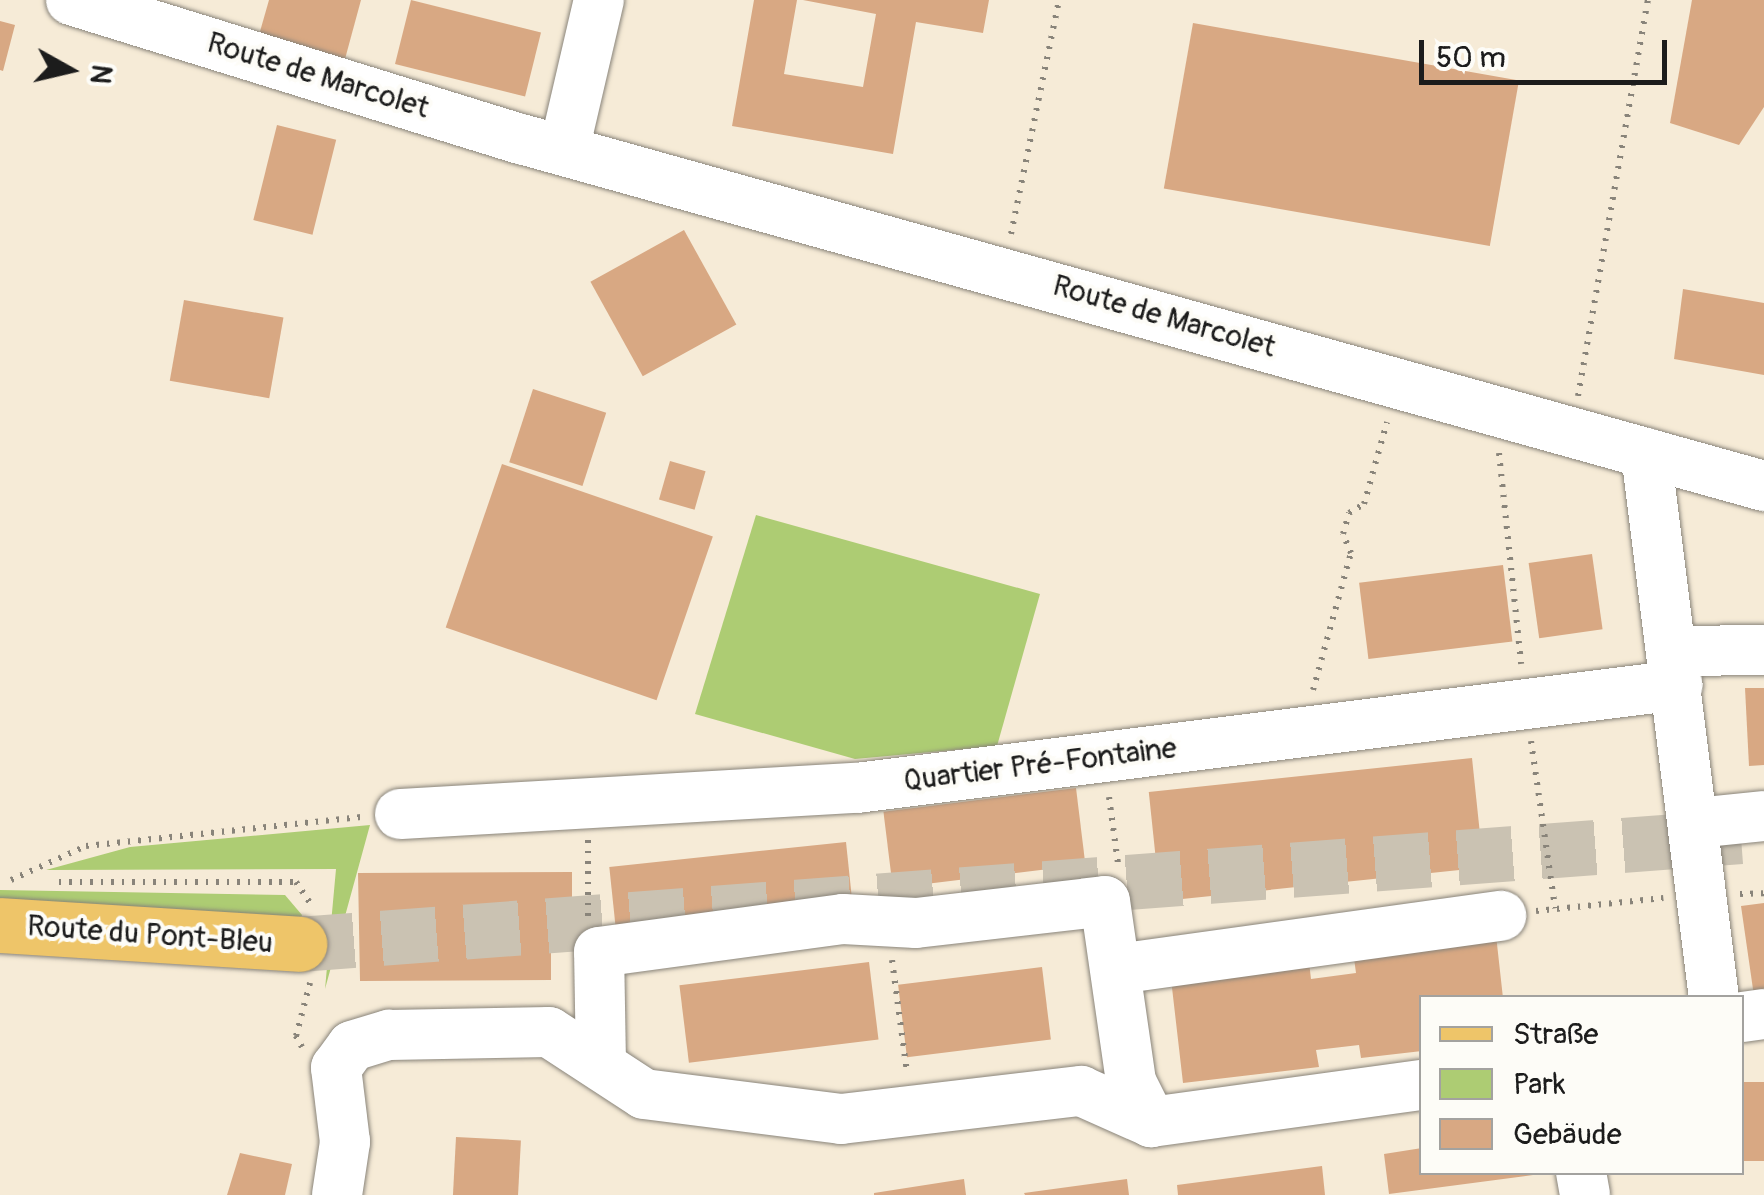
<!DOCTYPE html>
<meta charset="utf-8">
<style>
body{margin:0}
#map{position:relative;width:1764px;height:1195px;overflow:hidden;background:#f6ebd7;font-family:Pangolin,sans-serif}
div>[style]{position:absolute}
.green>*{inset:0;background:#adcc73}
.building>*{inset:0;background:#d8a883;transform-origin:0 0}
.major-tunnel>*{height:55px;margin-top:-27.5px;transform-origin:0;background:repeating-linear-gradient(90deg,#cac2b2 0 55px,transparent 0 83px)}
.path>*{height:6px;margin-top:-3px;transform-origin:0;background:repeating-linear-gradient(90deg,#89847a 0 2.5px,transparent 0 10.5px)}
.roads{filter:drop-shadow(0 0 2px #89847a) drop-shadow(0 0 2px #89847a)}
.minor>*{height:50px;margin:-25px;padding:0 25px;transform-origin:25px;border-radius:25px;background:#fff}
.major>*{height:55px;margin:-27.5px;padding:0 27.5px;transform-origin:27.5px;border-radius:27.5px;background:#eec569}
span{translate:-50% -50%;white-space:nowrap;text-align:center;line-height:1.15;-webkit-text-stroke:8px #fdfcf7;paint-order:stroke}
.street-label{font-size:30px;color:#1c1c1c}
.legend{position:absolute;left:1419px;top:995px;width:325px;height:180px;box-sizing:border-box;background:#fdfcf7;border:2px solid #a3a29f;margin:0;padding:12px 18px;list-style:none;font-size:30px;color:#1c1c1c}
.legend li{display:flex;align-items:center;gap:20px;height:50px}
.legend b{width:50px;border:2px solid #a3a29f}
.north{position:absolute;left:20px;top:20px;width:100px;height:100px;-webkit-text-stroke:8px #fdfcf7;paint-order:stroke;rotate:98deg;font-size:28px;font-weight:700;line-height:40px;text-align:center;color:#1c1c1c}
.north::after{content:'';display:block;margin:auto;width:35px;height:45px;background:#1c1c1c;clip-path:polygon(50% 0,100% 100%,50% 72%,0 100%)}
.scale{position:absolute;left:1419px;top:40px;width:248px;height:45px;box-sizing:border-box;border:5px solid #1c1c1c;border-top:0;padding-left:12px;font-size:30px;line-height:35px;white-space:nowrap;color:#1c1c1c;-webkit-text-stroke:8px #fdfcf7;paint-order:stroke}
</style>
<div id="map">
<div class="green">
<i style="clip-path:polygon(756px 515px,1040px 594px,997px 746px,855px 759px,695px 714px)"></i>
<i style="clip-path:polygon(370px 825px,325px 989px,336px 869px,46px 870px,130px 847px)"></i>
<i style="clip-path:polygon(0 890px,285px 895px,302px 915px,299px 927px,0 906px)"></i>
</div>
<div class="building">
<i style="clip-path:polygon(269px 0,361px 0,345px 59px,259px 35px)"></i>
<i style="left:411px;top:0;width:134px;height:66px;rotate:14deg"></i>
<i style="clip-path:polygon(754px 0,797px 0,784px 74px,863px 87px,876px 14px,803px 0,989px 0,983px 33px,916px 22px,893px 154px,732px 126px)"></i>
<i style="clip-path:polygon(1692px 0,1764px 0,1764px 107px,1739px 145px,1670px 123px)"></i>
<i style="clip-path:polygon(0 21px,15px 25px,3px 71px,0 70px)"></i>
<i style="left:1193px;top:23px;width:331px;height:168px;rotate:10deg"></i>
<i style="left:277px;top:125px;width:61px;height:98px;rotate:14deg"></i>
<i style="left:684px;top:230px;width:108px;height:107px;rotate:61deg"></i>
<i style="clip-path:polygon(1683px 289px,1764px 303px,1764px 375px,1674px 359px)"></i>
<i style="left:184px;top:300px;width:101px;height:82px;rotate:10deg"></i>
<i style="left:533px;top:389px;width:77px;height:77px;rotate:18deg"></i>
<i style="left:670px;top:461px;width:37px;height:40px;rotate:16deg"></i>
<i style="left:502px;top:464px;width:223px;height:173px;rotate:19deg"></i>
<i style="left:1592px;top:554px;width:76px;height:64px;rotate:82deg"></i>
<i style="left:1503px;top:565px;width:77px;height:145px;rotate:83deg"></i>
<i style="clip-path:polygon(1745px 688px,1764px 688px,1764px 765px,1749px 766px)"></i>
<i style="left:1472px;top:758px;width:110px;height:325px;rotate:84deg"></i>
<i style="left:1076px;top:788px;width:77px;height:194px;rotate:83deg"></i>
<i style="left:846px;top:842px;width:71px;height:238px;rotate:84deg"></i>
<i style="clip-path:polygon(572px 872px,572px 900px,551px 900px,551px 980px,360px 981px,358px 873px)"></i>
<i style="clip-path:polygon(1764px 903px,1764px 1001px,1755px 1003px,1741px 906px)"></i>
<i style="clip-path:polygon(1496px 935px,1503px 998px,1422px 998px,1422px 1051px,1361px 1058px,1359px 1045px,1316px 1050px,1319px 1067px,1183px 1083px,1171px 979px,1309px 962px,1311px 979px,1356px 973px,1353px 951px)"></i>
<i style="left:869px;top:962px;width:78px;height:191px;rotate:83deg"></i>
<i style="left:1042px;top:967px;width:73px;height:145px;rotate:83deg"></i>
<i style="left:1764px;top:1082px;width:79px;height:22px;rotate:90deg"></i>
<i style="left:456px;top:1137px;width:65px;height:58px;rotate:3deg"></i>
<i style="clip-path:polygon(1422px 1148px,1422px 1172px,1533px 1175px,1389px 1194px,1384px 1154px)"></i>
<i style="clip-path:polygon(240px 1153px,292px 1164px,285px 1195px,227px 1195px)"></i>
<i style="clip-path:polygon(1322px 1166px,1325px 1195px,1178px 1195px,1177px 1185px)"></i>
<i style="clip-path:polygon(964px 1179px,966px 1195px,874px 1195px,874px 1193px)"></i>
<i style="clip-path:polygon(1127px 1179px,1129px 1195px,1025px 1195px,1024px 1193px)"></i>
</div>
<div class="major-tunnel">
<i style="left:299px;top:944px;width:1446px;rotate:-4.28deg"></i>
</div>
<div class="path">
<i style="left:1011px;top:234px;width:239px;rotate:-78.4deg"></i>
<i style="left:1578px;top:396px;width:402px;rotate:-80deg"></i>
<i style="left:1499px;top:453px;width:212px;rotate:84deg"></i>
<i style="left:1313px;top:690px;width:142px;rotate:-74.5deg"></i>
<i style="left:1351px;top:553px;width:21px;rotate:-113deg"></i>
<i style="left:1343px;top:534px;width:22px;rotate:-74deg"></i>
<i style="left:1349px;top:513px;width:17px;rotate:-31deg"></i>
<i style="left:1364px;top:504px;width:85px;rotate:-74.3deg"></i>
<i style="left:1531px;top:741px;width:169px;rotate:81.8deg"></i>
<i style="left:1109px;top:797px;width:68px;rotate:82.3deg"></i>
<i style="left:588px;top:840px;width:77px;rotate:90deg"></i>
<i style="left:11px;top:880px;width:82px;rotate:-24.4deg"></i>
<i style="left:86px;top:846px;width:279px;rotate:-6deg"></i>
<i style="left:59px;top:882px;width:237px"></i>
<i style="left:296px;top:882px;width:25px;rotate:56deg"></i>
<i style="left:1740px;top:894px;width:24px;rotate:-2deg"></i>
<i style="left:1536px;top:911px;width:128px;rotate:-5.8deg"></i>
<i style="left:892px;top:960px;width:113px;rotate:82.4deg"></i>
<i style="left:302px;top:1047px;width:13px;rotate:-119deg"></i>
<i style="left:296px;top:1036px;width:55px;rotate:-75.2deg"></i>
</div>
<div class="roads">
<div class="minor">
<i style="left:71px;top:0;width:471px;rotate:17.2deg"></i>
<i style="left:521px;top:139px;width:1291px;rotate:15.6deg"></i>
<i style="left:564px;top:150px;width:154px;rotate:-76.9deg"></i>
<i style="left:1646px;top:453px;width:549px;rotate:82.89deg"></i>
<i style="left:1674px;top:651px;width:90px;rotate:-0.6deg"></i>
<i style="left:400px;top:814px;width:458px;rotate:-3.3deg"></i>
<i style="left:857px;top:788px;width:827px;rotate:-7.15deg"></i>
<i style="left:1695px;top:823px;width:69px;rotate:-5.8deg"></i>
<i style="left:1117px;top:969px;width:388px;rotate:-7.9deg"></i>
<i style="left:1742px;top:1017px;width:22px;rotate:-8deg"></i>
<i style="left:601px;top:1063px;width:111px;rotate:-91deg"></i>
<i style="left:599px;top:952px;width:246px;rotate:-7.7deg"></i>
<i style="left:843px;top:919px;width:73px;rotate:3.1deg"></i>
<i style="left:916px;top:923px;width:190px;rotate:-6.6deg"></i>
<i style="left:1105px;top:901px;width:183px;rotate:81.8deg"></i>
<i style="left:1131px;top:1082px;width:45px;rotate:63.4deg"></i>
<i style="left:1581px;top:1172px;width:23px;rotate:80deg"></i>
<i style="left:337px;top:1195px;width:54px;rotate:-81.4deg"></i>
<i style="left:345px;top:1142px;width:75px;rotate:-96.9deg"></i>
<i style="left:336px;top:1068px;width:27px;rotate:-54deg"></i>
<i style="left:352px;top:1046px;width:39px;rotate:-17deg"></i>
<i style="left:389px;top:1035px;width:160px;rotate:-1.1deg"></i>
<i style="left:549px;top:1032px;width:113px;rotate:33.1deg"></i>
<i style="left:644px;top:1094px;width:199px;rotate:7.2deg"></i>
<i style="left:841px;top:1119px;width:242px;rotate:-6.7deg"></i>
<i style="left:1081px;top:1091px;width:77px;rotate:23.9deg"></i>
<i style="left:1151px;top:1122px;width:274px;rotate:-7.8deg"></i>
</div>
<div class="major">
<i style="left:0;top:925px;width:300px;rotate:3.6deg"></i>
</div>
</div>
<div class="street-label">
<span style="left:318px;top:76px;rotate:17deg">Route de Marcolet</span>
<span style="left:1164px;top:317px;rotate:16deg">Route de Marcolet</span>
<span style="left:1040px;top:765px;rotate:-7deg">Quartier Pré-Fontaine</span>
<span style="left:150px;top:935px;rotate:4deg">Route du Pont-Bleu</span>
</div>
<ul class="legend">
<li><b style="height:12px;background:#eec569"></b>Straße</li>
<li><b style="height:28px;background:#adcc73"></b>Park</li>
<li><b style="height:28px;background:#d8a883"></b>Gebäude</li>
</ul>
<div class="north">N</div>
<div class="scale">50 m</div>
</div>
